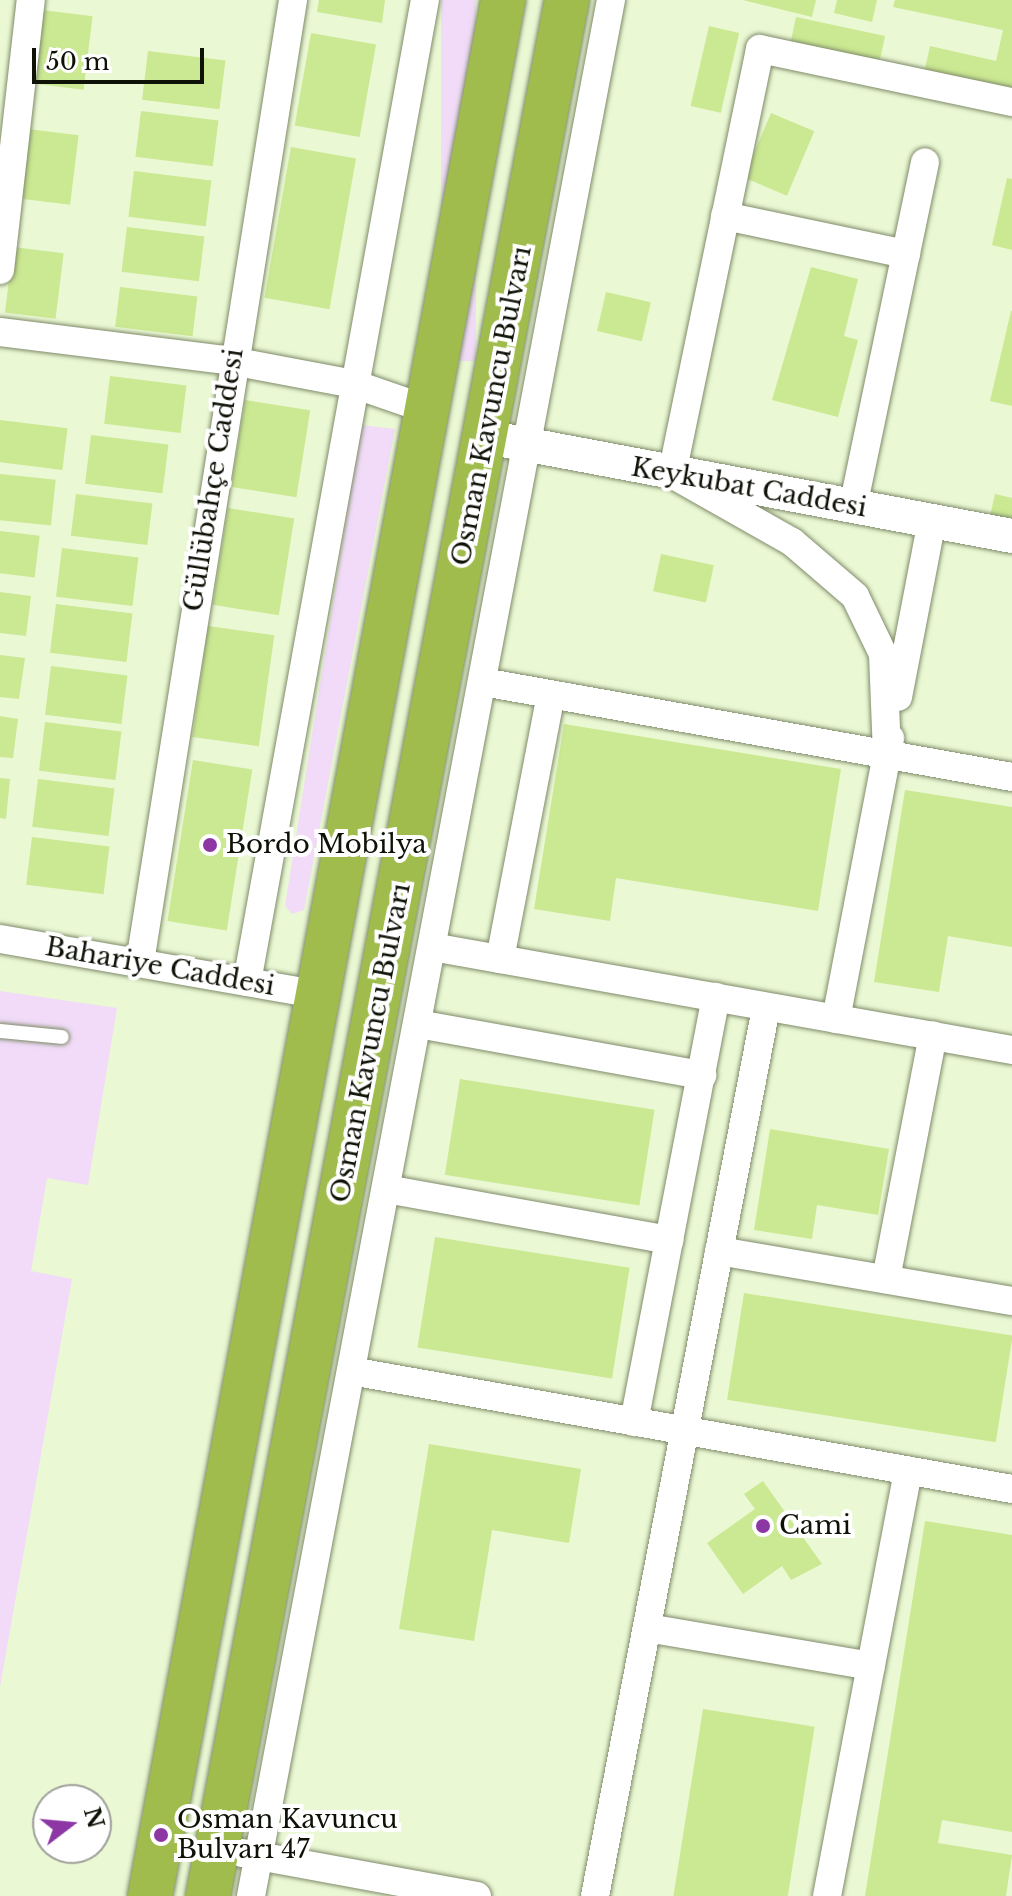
<!DOCTYPE html>
<meta charset="utf-8">
<style>
body{margin:0}
#map{position:relative;width:1012px;height:1896px;overflow:hidden;background:#ebf8d4;font-family:"Libre Baskerville",serif}
div>[style]{position:absolute}
.green>*{inset:0;background:#f1dbf8;transform-origin:0 0}
.building>*{inset:0;background:#cbe892;transform-origin:0 0}
.roads{filter:drop-shadow(0 0 2px #7f8b6a) drop-shadow(0 0 2px #7f8b6a)}
.service>*{height:14px;margin:-7px;padding:0 7px;transform-origin:7px;border-radius:7px;background:#fff}
.minor>*{height:28px;margin:-14px;padding:0 14px;transform-origin:14px;border-radius:14px;background:#fff}
.tertiary>*{height:34px;margin:-17px;padding:0 17px;transform-origin:17px;border-radius:17px;background:#fff}
.trunk>*{height:44px;margin:-22px;padding:0 22px;transform-origin:22px;border-radius:22px;background:#a0bc4c}
.dots>*{width:22px;height:22px;translate:-50% -50%;box-sizing:border-box;border:4px solid #fff;border-radius:50%}
span{translate:-50% -50%;white-space:nowrap;text-align:center;line-height:1.15;-webkit-text-stroke:8px #fff;paint-order:stroke}
.street-label{font-size:26px;color:#0d1106}
.poi-label{font-size:26px;color:#0d1106}
.left{translate:0 -50%;text-align:left}
.north{position:absolute;left:32px;top:1784px;width:80px;height:80px;box-sizing:border-box;background:#fff;border:2px solid #9ea09b;border-radius:50%;rotate:74deg;font-size:22px;font-weight:700;line-height:32px;text-align:center;color:#0d1106}
.north::after{content:'';display:block;margin:auto;width:28px;height:36px;background:#8d37a4;clip-path:polygon(50% 0,100% 100%,50% 72%,0 100%)}
.scale{position:absolute;left:32px;top:48px;width:172px;height:36px;box-sizing:border-box;border:4px solid #0d1106;border-top:0;padding-left:10px;font-size:24px;line-height:28px;white-space:nowrap;color:#0d1106;-webkit-text-stroke:6px #fff;paint-order:stroke}
</style>
<div id="map">
<div class="green">
<i style="left:441px;top:0;width:35px;height:361px"></i>
<i style="clip-path:polygon(361px 425px,395px 429px,304px 910px,292px 914px,285px 906px)"></i>
<i style="clip-path:polygon(0 991px,117px 1008px,88px 1185px,47px 1178px,31px 1271px,72px 1279px,0 1687px)"></i>
</div>
<div class="building">
<i style="clip-path:polygon(319px 0,385px 0,382px 23px,317px 12px)"></i>
<i style="clip-path:polygon(743px 0,816px 0,812px 17px)"></i>
<i style="clip-path:polygon(837px 0,877px 0,872px 22px,834px 13px)"></i>
<i style="clip-path:polygon(895px 0,1012px 0,1012px 92px,924px 73px,930px 46px,996px 61px,1003px 30px,893px 7px)"></i>
<i style="left:42px;top:10px;width:51px;height:74px;rotate:7deg"></i>
<i style="left:796px;top:17px;width:91px;height:31px;rotate:12deg"></i>
<i style="left:709px;top:26px;width:31px;height:82px;rotate:13deg"></i>
<i style="left:311px;top:33px;width:66px;height:94px;rotate:10deg"></i>
<i style="left:148px;top:51px;width:78px;height:49px;rotate:7deg"></i>
<i style="left:141px;top:111px;width:78px;height:46px;rotate:7deg"></i>
<i style="left:771px;top:113px;width:47px;height:70px;rotate:23deg"></i>
<i style="left:28px;top:129px;width:51px;height:70px;rotate:7deg"></i>
<i style="left:291px;top:147px;width:66px;height:153px;rotate:10deg"></i>
<i style="left:134px;top:171px;width:78px;height:46px;rotate:7deg"></i>
<i style="clip-path:polygon(1007px 178px,1012px 179px,1012px 250px,992px 245px)"></i>
<i style="left:127px;top:227px;width:78px;height:45px;rotate:7deg"></i>
<i style="left:13px;top:247px;width:51px;height:66px;rotate:7deg"></i>
<i style="clip-path:polygon(811px 267px,858px 279px,844px 336px,858px 340px,838px 417px,772px 400px)"></i>
<i style="left:120px;top:287px;width:78px;height:40px;rotate:7deg"></i>
<i style="left:606px;top:292px;width:46px;height:40px;rotate:13deg"></i>
<i style="clip-path:polygon(1011px 311px,1012px 311px,1012px 406px,990px 401px)"></i>
<i style="left:110px;top:376px;width:77px;height:48px;rotate:7deg"></i>
<i style="left:245px;top:400px;width:66px;height:88px;rotate:9deg"></i>
<i style="left:0;top:420px;width:68px;height:42px;rotate:7deg"></i>
<i style="left:91px;top:435px;width:78px;height:49px;rotate:7deg"></i>
<i style="left:0;top:474px;width:56px;height:46px;rotate:6deg"></i>
<i style="left:76px;top:494px;width:77px;height:42px;rotate:7deg"></i>
<i style="clip-path:polygon(995px 494px,1012px 498px,1012px 527px,989px 521px)"></i>
<i style="left:228px;top:508px;width:67px;height:98px;rotate:9deg"></i>
<i style="left:0;top:531px;width:40px;height:42px;rotate:7deg"></i>
<i style="left:62px;top:548px;width:77px;height:49px;rotate:7deg"></i>
<i style="left:661px;top:554px;width:54px;height:38px;rotate:12deg"></i>
<i style="clip-path:polygon(0 592px,31px 596px,26px 636px,0 633px)"></i>
<i style="left:56px;top:604px;width:77px;height:49px;rotate:7deg"></i>
<i style="left:208px;top:626px;width:67px;height:112px;rotate:8deg"></i>
<i style="clip-path:polygon(0 655px,25px 658px,19px 699px,0 697px)"></i>
<i style="left:51px;top:666px;width:77px;height:49px;rotate:7deg"></i>
<i style="clip-path:polygon(0 716px,18px 719px,13px 758px,0 757px)"></i>
<i style="left:45px;top:722px;width:77px;height:49px;rotate:7deg"></i>
<i style="clip-path:polygon(564px 724px,841px 769px,818px 911px,616px 878px,610px 921px,534px 909px)"></i>
<i style="left:193px;top:760px;width:60px;height:163px;rotate:9deg"></i>
<i style="clip-path:polygon(0 778px,10px 779px,6px 819px,0 818px)"></i>
<i style="left:38px;top:779px;width:77px;height:48px;rotate:7deg"></i>
<i style="clip-path:polygon(905px 790px,1012px 807px,1012px 947px,948px 936px,939px 992px,874px 982px)"></i>
<i style="left:32px;top:837px;width:78px;height:48px;rotate:7deg"></i>
<i style="left:460px;top:1079px;width:197px;height:97px;rotate:9deg"></i>
<i style="clip-path:polygon(770px 1129px,889px 1149px,878px 1215px,817px 1205px,812px 1239px,754px 1230px)"></i>
<i style="left:435px;top:1237px;width:197px;height:112px;rotate:9deg"></i>
<i style="left:744px;top:1293px;width:272px;height:108px;rotate:9deg"></i>
<i style="clip-path:polygon(429px 1444px,581px 1469px,569px 1543px,492px 1530px,474px 1641px,399px 1629px)"></i>
<i style="clip-path:polygon(763px 1481px,822px 1564px,791px 1580px,782px 1566px,743px 1594px,707px 1543px,755px 1509px,744px 1494px)"></i>
<i style="clip-path:polygon(925px 1521px,1012px 1535px,1012px 1832px,942px 1820px,938px 1843px,1012px 1855px,1006px 1896px,865px 1896px)"></i>
<i style="left:703px;top:1709px;width:113px;height:189px;rotate:9deg"></i>
</div>
<div class="roads">
<div class="service">
<i style="left:0;top:1031px;width:62px;rotate:5.5deg"></i>
</div>
<div class="minor">
<i style="left:725px;top:216px;width:185px;rotate:11.9deg"></i>
<i style="left:0;top:270px;width:272px;rotate:-83.5deg"></i>
<i style="left:0;top:332px;width:234px;rotate:7.1deg"></i>
<i style="left:232px;top:361px;width:124px;rotate:10.7deg"></i>
<i style="left:354px;top:384px;width:76px;rotate:19.1deg"></i>
<i style="left:853px;top:507px;width:352px;rotate:-78.2deg"></i>
<i style="left:483px;top:682px;width:537px;rotate:10.18deg"></i>
<i style="left:898px;top:697px;width:179px;rotate:-79.1deg"></i>
<i style="left:887px;top:754px;width:100px;rotate:-92.3deg"></i>
<i style="left:883px;top:654px;width:64px;rotate:-115.8deg"></i>
<i style="left:855px;top:596px;width:83px;rotate:-139.4deg"></i>
<i style="left:792px;top:542px;width:138px;rotate:-150.5deg"></i>
<i style="left:672px;top:474px;width:434px;rotate:-78.3deg"></i>
<i style="left:760px;top:49px;width:258px;rotate:11.9deg"></i>
<i style="left:0;top:939px;width:326px;rotate:9.9deg"></i>
<i style="left:432px;top:947px;width:589px;rotate:10.07deg"></i>
<i style="left:500px;top:959px;width:269px;rotate:-79.1deg"></i>
<i style="left:140px;top:962px;width:974px;rotate:-80.96deg"></i>
<i style="left:247px;top:982px;width:998px;rotate:-79.73deg"></i>
<i style="left:836px;top:1019px;width:286px;rotate:-79.1deg"></i>
<i style="left:418px;top:1024px;width:289px;rotate:10.2deg"></i>
<i style="left:386px;top:1189px;width:288px;rotate:10.2deg"></i>
<i style="left:719px;top:1251px;width:297px;rotate:9.7deg"></i>
<i style="left:886px;top:1279px;width:248px;rotate:-79.1deg"></i>
<i style="left:351px;top:1371px;width:671px;rotate:10.12deg"></i>
<i style="left:634px;top:1422px;width:433px;rotate:-79.1deg"></i>
<i style="left:647px;top:1628px;width:227px;rotate:9.6deg"></i>
<i style="left:242px;top:1853px;width:239px;rotate:10.4deg"></i>
<i style="left:251px;top:1896px;width:1930px;rotate:-79.25deg"></i>
<i style="left:595px;top:1896px;width:904px;rotate:-79.1deg"></i>
<i style="left:827px;top:1896px;width:433px;rotate:-79.2deg"></i>
</div>
<div class="tertiary">
<i style="left:487px;top:437px;width:534px;rotate:10.68deg"></i>
</div>
<div class="trunk">
<i style="left:150px;top:1896px;width:1929px;rotate:-79.45deg"></i>
<i style="left:208px;top:1896px;width:1930px;rotate:-79.28deg"></i>
</div>
</div>
<div class="dots">
<i style="left:210px;top:845px;background:#8d37a4"></i>
<i style="left:763px;top:1526px;background:#8d37a4"></i>
<i style="left:161px;top:1835px;background:#8d37a4"></i>
</div>
<div class="street-label">
<span style="left:492px;top:406px;rotate:-79deg">Osman Kavuncu Bulvarı</span>
<span style="left:214px;top:480px;rotate:-81deg">Güllübahçe Caddesi</span>
<span style="left:749px;top:488px;rotate:10deg">Keykubat Caddesi</span>
<span style="left:160px;top:967px;rotate:10deg">Bahariye Caddesi</span>
<span style="left:371px;top:1043px;rotate:-79deg">Osman Kavuncu Bulvarı</span>
</div>
<div class="poi-label">
<span class="left" style="left:226px;top:845px">Bordo Mobilya</span>
<span class="left" style="left:779px;top:1526px">Cami</span>
<span class="left" style="left:177px;top:1835px">Osman Kavuncu<br>Bulvarı 47</span>
</div>
<div class="north">N</div>
<div class="scale">50 m</div>
</div>
